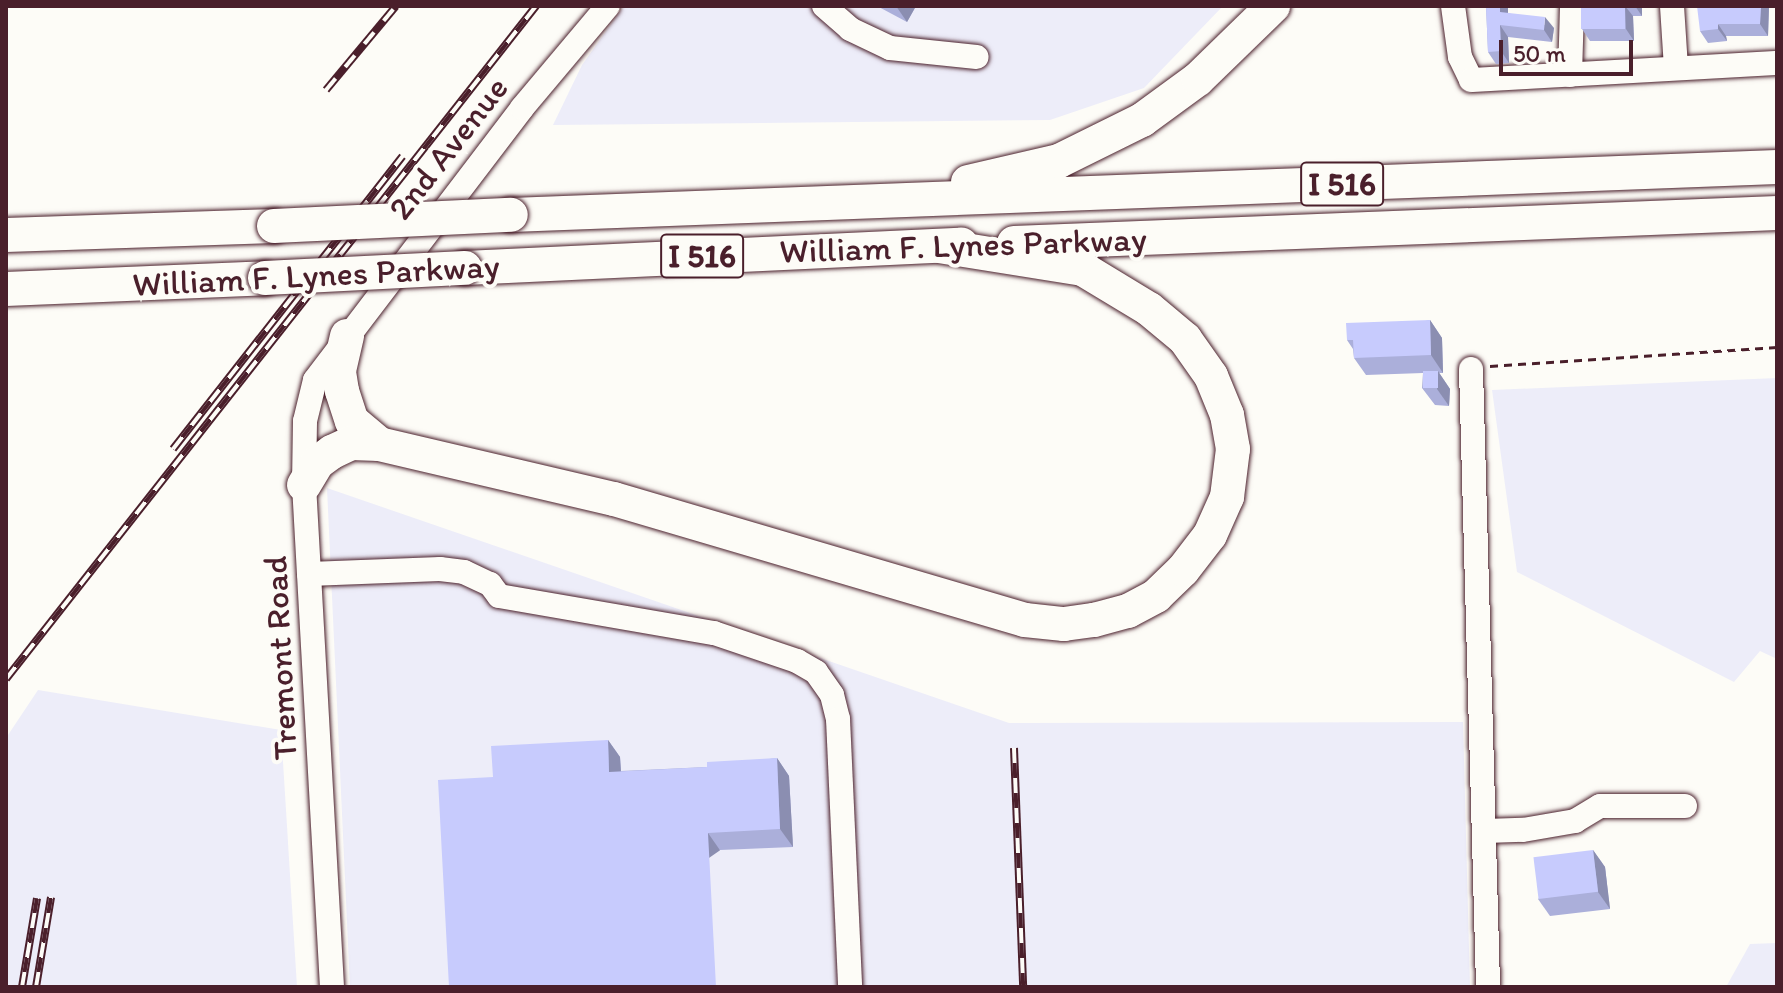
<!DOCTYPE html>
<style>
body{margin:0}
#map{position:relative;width:1783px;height:993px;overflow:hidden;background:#fdfcf7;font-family:Itim,sans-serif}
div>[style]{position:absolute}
.built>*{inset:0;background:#ededf9}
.path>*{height:3px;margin-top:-1.5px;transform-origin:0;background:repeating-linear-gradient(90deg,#4a1f2b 0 8px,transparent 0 14px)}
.roads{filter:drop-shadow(0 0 2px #4a1f2b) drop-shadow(0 0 2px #4a1f2b)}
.minor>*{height:24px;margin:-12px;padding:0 12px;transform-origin:12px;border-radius:12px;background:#fdfcf7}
.highway>*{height:34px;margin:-17px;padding:0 17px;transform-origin:17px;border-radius:17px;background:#fdfcf7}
.rail>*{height:8px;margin-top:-4px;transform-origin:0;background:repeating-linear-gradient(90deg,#fdfcf7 0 15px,#4a1f2b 0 30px);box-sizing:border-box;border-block:2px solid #4a1f2b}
.bridges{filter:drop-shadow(0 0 2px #4a1f2b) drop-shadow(0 0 2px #4a1f2b)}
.highway-bridge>*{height:34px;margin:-17px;padding:0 17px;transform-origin:17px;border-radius:17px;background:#fdfcf7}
.wall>*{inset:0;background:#abafda}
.shaded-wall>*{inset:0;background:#8b8eb1;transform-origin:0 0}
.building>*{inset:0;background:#c7cbfd;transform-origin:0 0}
span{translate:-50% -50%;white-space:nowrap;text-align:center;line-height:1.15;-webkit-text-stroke:8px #fdfcf7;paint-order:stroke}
.shield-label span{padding:2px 6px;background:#fdfcf7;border:2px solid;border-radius:6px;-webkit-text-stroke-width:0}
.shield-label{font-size:32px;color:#4a1f2b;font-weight:700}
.street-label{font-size:34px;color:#4a1f2b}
.frame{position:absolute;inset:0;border:8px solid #4a1f2b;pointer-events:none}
.scale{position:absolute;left:1499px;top:40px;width:134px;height:36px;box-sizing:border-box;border:4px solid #4a1f2b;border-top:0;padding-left:10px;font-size:24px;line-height:28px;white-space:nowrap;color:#4a1f2b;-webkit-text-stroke:6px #fdfcf7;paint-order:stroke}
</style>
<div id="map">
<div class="built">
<i style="clip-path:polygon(624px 6px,1223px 6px,1144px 88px,1050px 120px,553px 125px,582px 65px)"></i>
<i style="clip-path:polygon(1777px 378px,1777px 659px,1760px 651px,1734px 682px,1517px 572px,1492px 390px)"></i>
<i style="clip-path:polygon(327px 488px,1009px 723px,1463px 722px,1470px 987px,350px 987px)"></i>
<i style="clip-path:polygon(38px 690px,281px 730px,297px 987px,6px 987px,6px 738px)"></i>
<i style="clip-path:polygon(1777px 943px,1777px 987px,1726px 987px,1750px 944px)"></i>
</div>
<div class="path">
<i style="left:1490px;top:366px;width:288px;rotate:-3.8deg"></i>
</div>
<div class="roads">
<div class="minor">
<i style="left:824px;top:6px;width:35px;rotate:41deg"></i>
<i style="left:850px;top:29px;width:44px;rotate:25.4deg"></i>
<i style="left:890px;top:48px;width:87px;rotate:5.9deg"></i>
<i style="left:1453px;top:6px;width:51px;rotate:82.2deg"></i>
<i style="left:1460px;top:57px;width:25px;rotate:64deg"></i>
<i style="left:1471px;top:80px;width:306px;rotate:-3.2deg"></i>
<i style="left:1672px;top:6px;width:62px;rotate:86.3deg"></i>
<i style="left:1570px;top:75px;width:69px;rotate:-88.3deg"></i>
<i style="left:1471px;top:369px;width:618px;rotate:88.42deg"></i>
<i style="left:309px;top:574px;width:131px;rotate:-2.2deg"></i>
<i style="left:440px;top:569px;width:24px;rotate:7deg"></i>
<i style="left:464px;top:572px;width:29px;rotate:25deg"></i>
<i style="left:490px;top:584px;width:15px;rotate:53deg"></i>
<i style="left:499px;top:596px;width:218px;rotate:9.8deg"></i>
<i style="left:714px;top:633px;width:88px;rotate:18.6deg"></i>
<i style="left:797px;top:661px;width:22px;rotate:30deg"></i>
<i style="left:816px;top:672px;width:28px;rotate:55deg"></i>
<i style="left:832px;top:695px;width:25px;rotate:76deg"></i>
<i style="left:838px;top:719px;width:268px;rotate:87.4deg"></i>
<i style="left:1485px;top:831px;width:38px;rotate:-2deg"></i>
<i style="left:1523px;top:830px;width:53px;rotate:-9.8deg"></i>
<i style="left:1575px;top:821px;width:29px;rotate:-31deg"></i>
<i style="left:1600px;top:806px;width:85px"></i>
<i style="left:332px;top:987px;width:503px;rotate:-93.19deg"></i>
<i style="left:304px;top:485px;width:64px;rotate:-89.1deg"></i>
<i style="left:305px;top:421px;width:42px;rotate:-76.3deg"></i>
<i style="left:315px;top:380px;width:342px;rotate:-52.7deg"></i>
<i style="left:522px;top:108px;width:133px;rotate:-49.9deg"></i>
</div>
<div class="highway">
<i style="left:968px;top:182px;width:93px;rotate:-13deg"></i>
<i style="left:1059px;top:161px;width:93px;rotate:-26.3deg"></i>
<i style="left:1142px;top:120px;width:69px;rotate:-36.2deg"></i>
<i style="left:1198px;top:79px;width:105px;rotate:-44.2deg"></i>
<i style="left:511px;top:215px;width:1267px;rotate:-2.17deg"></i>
<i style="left:6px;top:235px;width:268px;rotate:-1.9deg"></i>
<i style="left:1014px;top:243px;width:764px;rotate:-2.25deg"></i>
<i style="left:465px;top:268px;width:497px;rotate:-2.7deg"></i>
<i style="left:6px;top:289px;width:259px;rotate:-2.4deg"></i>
<i style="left:347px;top:336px;width:37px;rotate:103deg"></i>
<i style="left:339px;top:372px;width:19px;rotate:81deg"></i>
<i style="left:342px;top:391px;width:32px;rotate:72deg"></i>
<i style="left:352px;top:421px;width:35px;rotate:40deg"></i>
<i style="left:304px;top:485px;width:26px;rotate:-59deg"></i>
<i style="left:317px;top:463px;width:19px;rotate:-36deg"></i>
<i style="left:332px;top:452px;width:21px;rotate:-25deg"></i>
<i style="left:351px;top:443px;width:28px;rotate:2deg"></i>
<i style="left:379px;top:444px;width:241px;rotate:13.2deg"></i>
<i style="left:614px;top:499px;width:428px;rotate:16.4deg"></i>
<i style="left:1025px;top:620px;width:39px;rotate:6deg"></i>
<i style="left:1064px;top:624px;width:30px;rotate:-8deg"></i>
<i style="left:1094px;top:620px;width:35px;rotate:-15deg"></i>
<i style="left:1128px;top:611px;width:32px;rotate:-28deg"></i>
<i style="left:1156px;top:596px;width:37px;rotate:-44deg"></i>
<i style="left:1183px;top:570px;width:44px;rotate:-52.4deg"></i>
<i style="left:1210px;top:535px;width:42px;rotate:-65.9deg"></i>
<i style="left:1227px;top:497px;width:48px;rotate:-82.9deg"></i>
<i style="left:1233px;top:449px;width:35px;rotate:-100deg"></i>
<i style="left:1227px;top:415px;width:42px;rotate:-112.3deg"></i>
<i style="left:1211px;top:376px;width:45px;rotate:-125.1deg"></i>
<i style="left:1185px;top:339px;width:47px;rotate:-140.2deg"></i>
<i style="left:1149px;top:309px;width:77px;rotate:-148.8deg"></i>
<i style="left:1083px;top:269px;width:146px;rotate:-170.9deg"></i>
</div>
</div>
<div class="rail">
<i style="left:326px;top:90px;width:109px;rotate:-50.2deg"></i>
<i style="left:173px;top:449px;width:372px;rotate:-51.9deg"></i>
<i style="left:6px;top:679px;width:857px;rotate:-51.78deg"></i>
<i style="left:1014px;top:748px;width:239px;rotate:87.8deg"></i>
<i style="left:22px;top:987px;width:90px;rotate:-80.4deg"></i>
<i style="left:36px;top:987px;width:91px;rotate:-80.5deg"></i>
</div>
<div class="bridges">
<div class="highway-bridge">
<i style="left:274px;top:226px;width:237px;rotate:-2.7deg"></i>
<i style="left:265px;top:278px;width:200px;rotate:-2.9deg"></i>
</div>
</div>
<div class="wall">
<i style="clip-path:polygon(877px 6px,916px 6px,907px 22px)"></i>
<i style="clip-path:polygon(1486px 6px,1508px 6px,1508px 13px,1554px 28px,1552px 42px,1508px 37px,1509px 63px,1496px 64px,1488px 52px)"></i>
<i style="clip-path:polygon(1581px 6px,1642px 6px,1642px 16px,1633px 16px,1634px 41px,1590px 41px,1582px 29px)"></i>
<i style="clip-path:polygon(1769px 6px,1768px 36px,1726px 36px,1727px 41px,1708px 43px,1700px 31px)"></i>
<i style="clip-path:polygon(1430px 320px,1442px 338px,1443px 373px,1439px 373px,1450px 389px,1449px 406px,1435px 405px,1422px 388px,1423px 373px,1366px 375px,1354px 358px,1353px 349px,1347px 340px)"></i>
<i style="clip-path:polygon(608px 740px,620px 757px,621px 771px,707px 767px,777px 758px,789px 776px,793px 847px,720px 850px,493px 777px)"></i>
<i style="clip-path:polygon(1593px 850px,1605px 867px,1610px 909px,1550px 916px,1538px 899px)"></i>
</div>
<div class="shaded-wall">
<i style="clip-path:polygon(896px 6px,916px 6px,907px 22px)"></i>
<i style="clip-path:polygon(1500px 6px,1508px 6px,1508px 24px,1500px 12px)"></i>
<i style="clip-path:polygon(1625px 6px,1633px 16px,1634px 41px,1626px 29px)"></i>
<i style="clip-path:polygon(1635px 6px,1642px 6px,1642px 16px)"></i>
<i style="clip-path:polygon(1761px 6px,1769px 6px,1768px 36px,1760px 24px)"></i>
<i style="clip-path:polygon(1545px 17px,1554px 28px,1552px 42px,1544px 30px)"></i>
<i style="clip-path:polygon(1718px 24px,1726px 36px,1727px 41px,1718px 29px)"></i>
<i style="clip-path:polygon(1500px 25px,1508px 37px,1509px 63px,1501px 51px)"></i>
<i style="clip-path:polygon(1430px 320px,1442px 338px,1443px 373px,1431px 355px)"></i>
<i style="clip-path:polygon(1438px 371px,1450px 389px,1449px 406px,1437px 389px)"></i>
<i style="clip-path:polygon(608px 740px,620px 757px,622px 789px,609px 772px)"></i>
<i style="clip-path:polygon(777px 758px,789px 776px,793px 847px,780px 829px)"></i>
<i style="left:708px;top:833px;width:21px;height:154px;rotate:55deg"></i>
<i style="clip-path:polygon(1593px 850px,1605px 867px,1610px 909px,1598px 892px)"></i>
</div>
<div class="building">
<i style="clip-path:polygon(1486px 6px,1500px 6px,1500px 12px,1545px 17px,1544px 30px,1500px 25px,1501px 51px,1488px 52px)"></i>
<i style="left:1581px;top:6px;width:44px;height:23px"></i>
<i style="clip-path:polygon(1697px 6px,1761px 6px,1760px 24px,1718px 24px,1718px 29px,1700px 31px)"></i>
<i style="clip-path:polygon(1430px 320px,1431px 355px,1354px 358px,1353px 340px,1347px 340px,1346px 323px)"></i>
<i style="left:1423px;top:371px;width:15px;height:17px"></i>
<i style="clip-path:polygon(608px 740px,609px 772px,707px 767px,707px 762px,777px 758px,780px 829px,708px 833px,716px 987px,449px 987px,438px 780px,493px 777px,491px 746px)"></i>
<i style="left:1593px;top:850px;width:42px;height:60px;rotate:83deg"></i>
</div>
<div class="shield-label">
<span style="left:1342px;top:184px">I 516</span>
<span style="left:702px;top:256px">I 516</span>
</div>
<div class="street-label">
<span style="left:448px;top:148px;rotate:-52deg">2nd Avenue</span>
<span style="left:963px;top:245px;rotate:-2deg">William F. Lynes Parkway</span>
<span style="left:316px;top:275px;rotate:-3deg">William F. Lynes Parkway</span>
<span style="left:280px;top:658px;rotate:-93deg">Tremont Road</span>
</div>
<div class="frame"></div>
<div class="scale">50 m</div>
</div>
